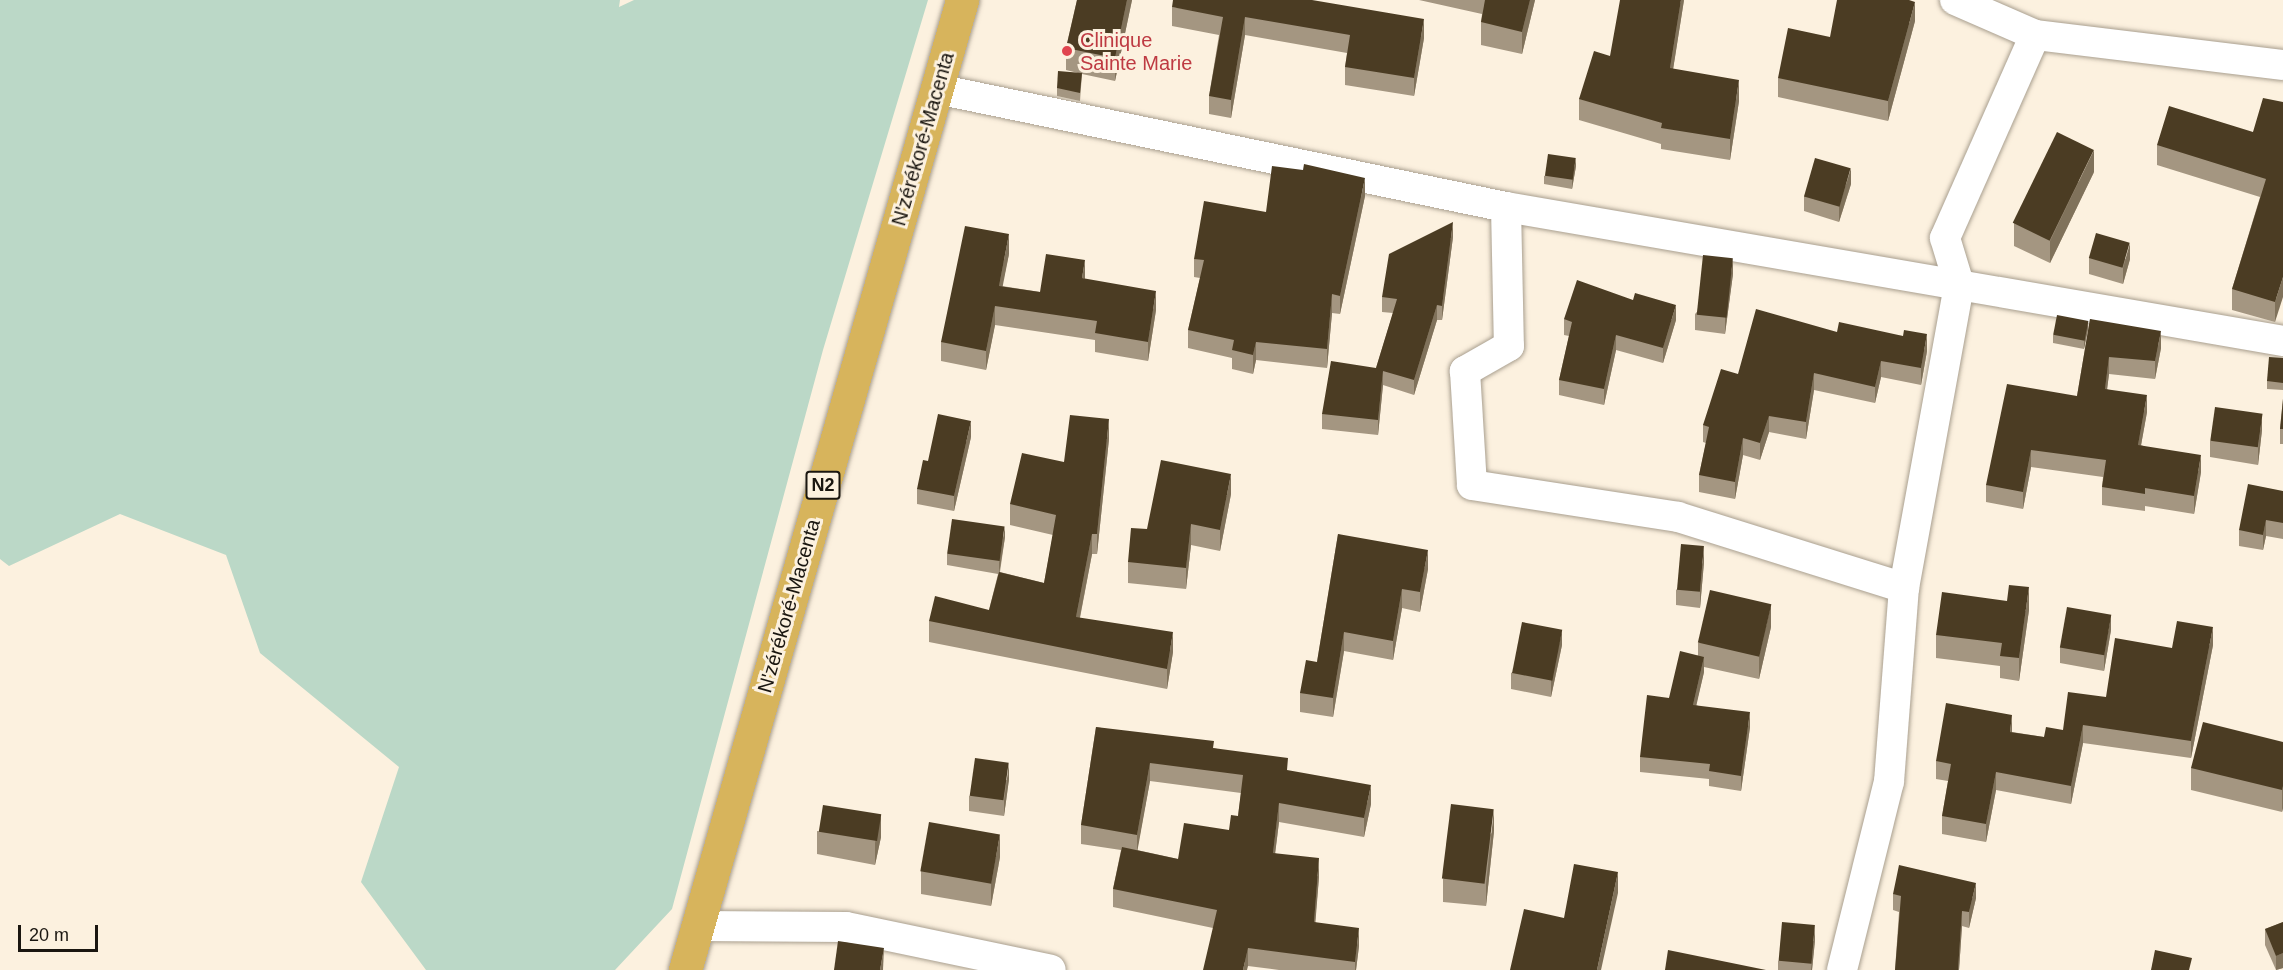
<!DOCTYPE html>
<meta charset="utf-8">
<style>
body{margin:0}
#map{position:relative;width:2283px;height:970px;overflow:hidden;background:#fcf1df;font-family:Arial,sans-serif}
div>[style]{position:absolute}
.green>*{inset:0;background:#bbd8c7}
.roads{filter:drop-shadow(0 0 2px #a99f8f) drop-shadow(0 0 2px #a99f8f)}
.minor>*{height:30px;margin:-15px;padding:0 15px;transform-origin:15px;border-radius:15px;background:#fff}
.trunk>*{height:33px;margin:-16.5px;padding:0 16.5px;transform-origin:16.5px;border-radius:16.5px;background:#d7b45c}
.wall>*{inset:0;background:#a49681}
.shaded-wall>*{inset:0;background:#80725b}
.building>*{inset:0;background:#4b3c23;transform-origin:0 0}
.dots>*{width:16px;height:16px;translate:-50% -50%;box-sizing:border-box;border:3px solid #fcf1df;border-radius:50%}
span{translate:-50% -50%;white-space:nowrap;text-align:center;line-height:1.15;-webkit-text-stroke:6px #fcf1df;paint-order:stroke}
.shield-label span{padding:2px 4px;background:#fcf1df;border:2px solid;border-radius:4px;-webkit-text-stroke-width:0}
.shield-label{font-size:18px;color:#1a1610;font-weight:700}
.health-label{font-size:20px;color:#be3a42}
.left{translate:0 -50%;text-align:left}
.street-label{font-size:20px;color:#1a1610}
.scale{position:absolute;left:18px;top:925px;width:80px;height:27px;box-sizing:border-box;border:3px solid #1a1610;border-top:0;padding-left:8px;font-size:18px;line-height:21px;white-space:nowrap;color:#1a1610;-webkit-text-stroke:4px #fcf1df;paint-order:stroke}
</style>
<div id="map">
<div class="green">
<i style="clip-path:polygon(0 0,620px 0,619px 7px,634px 0,928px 0,823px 350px,672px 909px,615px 970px,426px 970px,361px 882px,399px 767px,260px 653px,226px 555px,120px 514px,9px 566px,0 559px)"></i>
</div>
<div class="roads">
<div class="minor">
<i style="left:1955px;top:0;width:87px;rotate:23.6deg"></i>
<i style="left:2035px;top:35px;width:250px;rotate:6.9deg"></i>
<i style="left:937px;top:89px;width:581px;rotate:11.72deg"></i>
<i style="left:1506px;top:207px;width:788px;rotate:9.78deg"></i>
<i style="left:1506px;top:207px;width:139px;rotate:88.8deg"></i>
<i style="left:1509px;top:346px;width:51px;rotate:150.4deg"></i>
<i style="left:1465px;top:371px;width:114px;rotate:86.5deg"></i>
<i style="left:1472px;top:485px;width:208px;rotate:8.8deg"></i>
<i style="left:1678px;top:517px;width:237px;rotate:17.4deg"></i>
<i style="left:697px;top:926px;width:149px;rotate:0.4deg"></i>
<i style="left:846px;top:927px;width:209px;rotate:11.8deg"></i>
<i style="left:1842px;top:970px;width:194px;rotate:-76deg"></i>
<i style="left:1889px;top:782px;width:195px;rotate:-85.6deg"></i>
<i style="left:1904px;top:588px;width:309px;rotate:-79.7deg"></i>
<i style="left:1959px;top:284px;width:48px;rotate:-106.9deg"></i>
<i style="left:1945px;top:238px;width:222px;rotate:-66.1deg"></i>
</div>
<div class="trunk">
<i style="left:685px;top:970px;width:1009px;rotate:-74.06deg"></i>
</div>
</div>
<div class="wall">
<i style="clip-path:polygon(1077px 0,1132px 0,1115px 81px,1082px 74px,1080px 101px,1057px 96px,1057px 88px,1078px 73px,1066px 70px,1066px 48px)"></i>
<i style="clip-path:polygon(1419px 0,1535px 0,1522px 54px,1481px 45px,1481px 22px,1482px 14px)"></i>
<i style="clip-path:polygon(1684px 0,1673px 69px,1739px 101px,1730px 160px,1661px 149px,1661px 144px,1579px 120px,1579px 99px,1610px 56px)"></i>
<i style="clip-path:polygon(1172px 7px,1424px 38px,1414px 96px,1345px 85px,1345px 67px,1347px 53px,1245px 35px,1231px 118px,1209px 114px,1209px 96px,1219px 35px,1172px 26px)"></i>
<i style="clip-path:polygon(1915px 21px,1888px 121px,1778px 97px,1778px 78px)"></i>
<i style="clip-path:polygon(2283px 102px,2275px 322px,2232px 310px,2232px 289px,2260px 197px,2157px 165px,2157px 145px,2253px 132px)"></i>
<i style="clip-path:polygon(1576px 166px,1572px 189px,1544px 184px,1544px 176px)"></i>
<i style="clip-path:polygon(2094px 172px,2050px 263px,2014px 246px,2014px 223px)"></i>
<i style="clip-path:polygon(1851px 184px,1839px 222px,1804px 211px,1804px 196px)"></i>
<i style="clip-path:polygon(1365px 196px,1340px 314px,1332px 313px,1327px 368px,1256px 360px,1253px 374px,1232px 369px,1232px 358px,1188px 348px,1188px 330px,1200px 278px,1194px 277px,1194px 259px,1266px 212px)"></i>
<i style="clip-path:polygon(1453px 237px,1442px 320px,1437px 320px,1414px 395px,1383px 385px,1378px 435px,1322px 429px,1322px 414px,1376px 368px,1393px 313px,1382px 312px,1382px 297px)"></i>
<i style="clip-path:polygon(1009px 254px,1002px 286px,1040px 292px,1085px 279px,1156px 310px,1148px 361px,1095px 352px,1095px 340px,995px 325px,986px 370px,941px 361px,941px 342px)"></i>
<i style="clip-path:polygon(2089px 258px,2130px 259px,2123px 284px,2089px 274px)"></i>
<i style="clip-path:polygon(1733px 274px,1725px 334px,1695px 330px,1695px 314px)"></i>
<i style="clip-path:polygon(1564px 319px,1676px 320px,1663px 363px,1616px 350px,1604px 405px,1559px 395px,1559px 380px,1569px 336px,1564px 335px)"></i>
<i style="clip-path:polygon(2090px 319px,2161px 348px,2155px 379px,2109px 374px,2107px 389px,2147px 412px,2141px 445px,2201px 472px,2194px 514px,2145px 506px,2145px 511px,2102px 505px,2102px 487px,2103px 477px,2031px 467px,2023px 509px,1986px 502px,1986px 485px,2077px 396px)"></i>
<i style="clip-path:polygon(2088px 329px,2084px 349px,2053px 343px,2053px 335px)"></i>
<i style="clip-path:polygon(1837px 332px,1903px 336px,1927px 351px,1921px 385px,1881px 377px,1875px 403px,1814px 390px,1806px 439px,1769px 432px,1760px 460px,1743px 455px,1735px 499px,1699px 492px,1699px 475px,1706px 443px,1703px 442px,1703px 425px,1738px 374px)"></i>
<i style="clip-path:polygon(2283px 358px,2283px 390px,2267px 389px,2267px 381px)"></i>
<i style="clip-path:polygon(2283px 399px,2283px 444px,2280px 444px,2280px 429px)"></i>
<i style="clip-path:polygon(2262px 430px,2258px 465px,2210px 457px,2210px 441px)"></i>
<i style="clip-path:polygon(971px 437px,954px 511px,917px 504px,917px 489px)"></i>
<i style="clip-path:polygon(1109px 439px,1097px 554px,1092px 554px,1080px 618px,1173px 652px,1167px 689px,929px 642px,929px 621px,989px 610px,998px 574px,947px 565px,947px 554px,1005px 537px,1000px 572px,1044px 583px,1053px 535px,1010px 525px,1010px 504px,1064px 462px)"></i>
<i style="clip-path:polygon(2283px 491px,2283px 539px,2266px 536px,2263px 550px,2239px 546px,2239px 530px)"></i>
<i style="clip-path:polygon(1231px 494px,1220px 551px,1191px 545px,1186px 589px,1128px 583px,1128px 562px,1147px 529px)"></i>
<i style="clip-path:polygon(1338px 534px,1428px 569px,1420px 612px,1402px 608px,1393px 660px,1344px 651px,1333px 717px,1300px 712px,1300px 693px,1317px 662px)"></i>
<i style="clip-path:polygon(1704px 562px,1700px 608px,1676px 605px,1676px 590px)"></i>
<i style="clip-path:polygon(2029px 610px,2019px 681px,2000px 678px,2000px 666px,1936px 658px,1936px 635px)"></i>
<i style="clip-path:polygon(1771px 627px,1759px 679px,1704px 667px,1704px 672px,1696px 705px,1750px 727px,1741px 791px,1709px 786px,1709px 779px,1640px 772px,1640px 757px,1669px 698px,1698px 655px,1698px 643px)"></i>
<i style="clip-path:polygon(2111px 630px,2104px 671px,2060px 663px,2060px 647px)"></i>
<i style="clip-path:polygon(1562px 645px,1551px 697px,1511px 689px,1511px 673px)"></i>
<i style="clip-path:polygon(2213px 645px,2191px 758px,2083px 743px,2071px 804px,1996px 790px,1986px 842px,1942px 834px,1942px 816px,1948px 781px,1936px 779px,1936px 761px,2012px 732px,2044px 737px,2063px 730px,2106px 697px,2172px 648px)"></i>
<i style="clip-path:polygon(evenodd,1096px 727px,1214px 748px,1288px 771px,1371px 804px,1364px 837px,1279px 822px,1275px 853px,1319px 877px,1315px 922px,1359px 946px,1356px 970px,1279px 970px,1248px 966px,1213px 928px,1113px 907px,1113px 889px,1121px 850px,1081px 844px,1081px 825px,1096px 727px,1150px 781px,1241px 793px,1238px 816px,1229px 830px,1178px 859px,1137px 850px,1150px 781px)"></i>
<i style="clip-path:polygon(2283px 742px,2283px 808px,2282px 812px,2191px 790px,2191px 768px)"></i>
<i style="clip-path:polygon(1009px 779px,1004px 816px,969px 811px,969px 796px)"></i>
<i style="clip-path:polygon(817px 831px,881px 837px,875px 865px,817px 854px)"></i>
<i style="clip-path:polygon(1494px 831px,1486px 906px,1443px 902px,1443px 879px)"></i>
<i style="clip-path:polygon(1000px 857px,991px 906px,921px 894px,921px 871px)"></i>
<i style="clip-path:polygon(1893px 894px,1976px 898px,1969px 928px,1962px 926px,1959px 970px,1895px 970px,1899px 912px,1893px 910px)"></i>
<i style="clip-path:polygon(2283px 922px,2283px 968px,2276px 970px,2265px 945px,2265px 929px)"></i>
<i style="clip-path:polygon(1815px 940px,1812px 970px,1778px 970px,1778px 961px)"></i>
</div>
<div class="shaded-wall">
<i style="clip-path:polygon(1127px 0,1132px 0,1115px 81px,1115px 58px)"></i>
<i style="clip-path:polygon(1530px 0,1535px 0,1522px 54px,1522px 32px)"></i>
<i style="clip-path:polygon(1681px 0,1684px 0,1670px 89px,1670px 68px)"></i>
<i style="clip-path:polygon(1915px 2px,1915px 21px,1888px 121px,1888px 101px)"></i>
<i style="clip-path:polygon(1245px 17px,1245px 35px,1231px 118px,1231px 100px)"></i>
<i style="clip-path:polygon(1424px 19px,1424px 38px,1414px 96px,1414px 78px)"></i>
<i style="clip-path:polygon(1739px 80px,1739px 101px,1730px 160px,1730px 139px)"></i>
<i style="clip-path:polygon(2094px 150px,2094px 172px,2050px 263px,2050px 241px)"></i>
<i style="clip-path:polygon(1576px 158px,1576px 166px,1572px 189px,1572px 181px)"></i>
<i style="clip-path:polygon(1851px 168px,1851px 184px,1839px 222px,1839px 207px)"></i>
<i style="clip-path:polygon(1365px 178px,1365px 196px,1340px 314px,1340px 296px)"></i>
<i style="clip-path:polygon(1453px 222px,1453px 237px,1442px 320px,1442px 306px)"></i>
<i style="clip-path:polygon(1009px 234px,1009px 254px,999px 305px,999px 286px)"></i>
<i style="clip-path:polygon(2130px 243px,2130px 259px,2123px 284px,2123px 268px)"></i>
<i style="clip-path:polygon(1733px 258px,1733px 274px,1725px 334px,1725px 318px)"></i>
<i style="clip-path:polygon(1085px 260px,1085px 279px,1082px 278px)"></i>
<i style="clip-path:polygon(2283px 277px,2283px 297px,2275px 322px,2275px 302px)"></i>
<i style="clip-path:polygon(1156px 291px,1156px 310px,1148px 361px,1148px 342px)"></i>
<i style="clip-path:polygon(1332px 294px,1332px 313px,1327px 368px,1327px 349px)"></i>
<i style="clip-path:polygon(1437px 305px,1437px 320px,1414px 395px,1414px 380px)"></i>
<i style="clip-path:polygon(1676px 305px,1676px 320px,1663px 363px,1663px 348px)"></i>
<i style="clip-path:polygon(995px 306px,995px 325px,986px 370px,986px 351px)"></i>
<i style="clip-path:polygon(2088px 321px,2088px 329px,2084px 349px,2084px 341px)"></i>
<i style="clip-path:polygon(2161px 331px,2161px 348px,2155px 379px,2155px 361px)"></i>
<i style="clip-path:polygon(1927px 334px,1927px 351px,1921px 385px,1921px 368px)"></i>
<i style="clip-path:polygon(1616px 335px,1616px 350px,1604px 405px,1604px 389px)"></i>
<i style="clip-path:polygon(1256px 342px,1256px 360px,1253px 374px,1253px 355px)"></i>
<i style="clip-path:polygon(2109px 357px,2109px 374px,2105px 406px,2105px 389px)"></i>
<i style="clip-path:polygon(1881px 361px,1881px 377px,1875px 403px,1875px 387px)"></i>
<i style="clip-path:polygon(1383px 371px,1383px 385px,1378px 435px,1378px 420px)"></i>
<i style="clip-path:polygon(1814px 373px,1814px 390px,1806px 439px,1806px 422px)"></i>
<i style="clip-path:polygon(2147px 395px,2147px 412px,2138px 462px,2138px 445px)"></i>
<i style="clip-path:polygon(2262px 414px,2262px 430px,2258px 465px,2258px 449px)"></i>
<i style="clip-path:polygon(1769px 416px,1769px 432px,1760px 460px,1760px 443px)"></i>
<i style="clip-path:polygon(1109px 419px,1109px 439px,1097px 554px,1097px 534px)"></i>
<i style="clip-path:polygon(971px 421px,971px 437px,954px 511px,954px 496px)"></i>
<i style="clip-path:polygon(1743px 438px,1743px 455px,1735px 499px,1735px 482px)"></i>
<i style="clip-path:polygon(2031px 450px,2031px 467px,2023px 509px,2023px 492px)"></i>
<i style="clip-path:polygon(2201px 455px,2201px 472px,2194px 514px,2194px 496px)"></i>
<i style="clip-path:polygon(1231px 474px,1231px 494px,1220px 551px,1220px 530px)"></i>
<i style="clip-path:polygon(2266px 520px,2266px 536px,2263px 550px,2263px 535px)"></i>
<i style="clip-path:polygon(1191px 524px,1191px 545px,1186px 589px,1186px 568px)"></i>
<i style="clip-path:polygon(1005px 526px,1005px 537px,999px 574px,999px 563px)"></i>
<i style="clip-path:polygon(1092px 534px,1092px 554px,1076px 637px,1076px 617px)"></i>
<i style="clip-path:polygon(1704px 546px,1704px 562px,1700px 608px,1700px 592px)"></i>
<i style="clip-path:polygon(1428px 550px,1428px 569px,1420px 612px,1420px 592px)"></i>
<i style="clip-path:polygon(2029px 587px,2029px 610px,2019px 681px,2019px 658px)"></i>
<i style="clip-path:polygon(1402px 589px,1402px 608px,1393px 660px,1393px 641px)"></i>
<i style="clip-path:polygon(1771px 604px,1771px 627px,1759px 679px,1759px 657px)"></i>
<i style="clip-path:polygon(2111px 615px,2111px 630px,2104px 671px,2104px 655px)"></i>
<i style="clip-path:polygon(2213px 627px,2213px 645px,2191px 758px,2191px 741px)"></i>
<i style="clip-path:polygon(1562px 630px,1562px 645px,1551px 697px,1551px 681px)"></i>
<i style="clip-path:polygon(1173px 632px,1173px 652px,1167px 689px,1167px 669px)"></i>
<i style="clip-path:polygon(1344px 632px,1344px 651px,1333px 717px,1333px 698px)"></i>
<i style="clip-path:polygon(1704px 657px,1704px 672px,1693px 720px,1693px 705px)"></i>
<i style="clip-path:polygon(1750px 712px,1750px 727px,1741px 791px,1741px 776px)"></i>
<i style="clip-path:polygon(2012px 715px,2012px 733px,2010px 732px)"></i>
<i style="clip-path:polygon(2083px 725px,2083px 743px,2071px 804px,2071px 786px)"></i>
<i style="clip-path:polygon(1009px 763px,1009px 779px,1004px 816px,1004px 801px)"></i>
<i style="clip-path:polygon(1150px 763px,1150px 781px,1137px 853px,1137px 835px)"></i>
<i style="clip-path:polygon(1996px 772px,1996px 790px,1986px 842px,1986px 824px)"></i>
<i style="clip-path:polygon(1371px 785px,1371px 804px,1364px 837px,1364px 818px)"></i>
<i style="clip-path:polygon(2283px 786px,2283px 808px,2282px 812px,2282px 790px)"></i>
<i style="clip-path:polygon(1279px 803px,1279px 822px,1273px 871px,1273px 853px)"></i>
<i style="clip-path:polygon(1494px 809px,1494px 831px,1486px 906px,1486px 884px)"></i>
<i style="clip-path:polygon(881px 814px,881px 837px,875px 865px,875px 843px)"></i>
<i style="clip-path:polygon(1000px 834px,1000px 857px,991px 906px,991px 884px)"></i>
<i style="clip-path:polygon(1319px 858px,1319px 877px,1314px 940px,1314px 922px)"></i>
<i style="clip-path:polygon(1618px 872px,1618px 893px,1601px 970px,1597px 970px)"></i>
<i style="clip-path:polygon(1976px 883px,1976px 898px,1969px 928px,1969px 912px)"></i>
<i style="clip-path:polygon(1962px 911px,1962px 926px,1959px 970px,1958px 970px)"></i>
<i style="clip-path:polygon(1815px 925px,1815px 940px,1812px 970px,1811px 970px)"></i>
<i style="clip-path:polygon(1359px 928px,1359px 946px,1356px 970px,1355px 970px,1355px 962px)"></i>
<i style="clip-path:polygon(884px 948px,883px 970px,880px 970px)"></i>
<i style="clip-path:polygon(1248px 948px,1248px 966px,1247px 970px,1243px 970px)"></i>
<i style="clip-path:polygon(2283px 953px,2283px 968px,2276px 970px,2276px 956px)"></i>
</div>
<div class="building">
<i style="clip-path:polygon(1077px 0,1127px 0,1115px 58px,1066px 48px)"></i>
<i style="clip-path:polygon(1173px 0,1312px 0,1424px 19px,1414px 78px,1345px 67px,1350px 35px,1245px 17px,1231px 100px,1209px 96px,1223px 17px,1172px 7px)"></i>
<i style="clip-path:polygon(1485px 0,1530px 0,1522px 32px,1481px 22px)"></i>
<i style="clip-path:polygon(1620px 0,1681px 0,1670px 68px,1739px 80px,1730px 139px,1661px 128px,1662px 123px,1579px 99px,1594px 51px,1610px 56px)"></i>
<i style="clip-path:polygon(1837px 0,1909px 0,1915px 2px,1888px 101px,1778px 78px,1788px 28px,1830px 37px)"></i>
<i style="clip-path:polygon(1058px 71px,1082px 73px,1080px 93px,1057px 88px)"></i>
<i style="clip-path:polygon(2263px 98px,2283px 102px,2283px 277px,2275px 302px,2232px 289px,2266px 179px,2157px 145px,2169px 106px,2253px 132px)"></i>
<i style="left:2057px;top:132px;width:41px;height:101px;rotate:26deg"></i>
<i style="left:1548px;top:154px;width:28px;height:22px;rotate:8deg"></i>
<i style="left:1815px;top:158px;width:37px;height:40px;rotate:16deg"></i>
<i style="clip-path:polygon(1304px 164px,1365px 178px,1340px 296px,1332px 294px,1327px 349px,1256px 342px,1253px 355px,1232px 350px,1234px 340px,1188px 330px,1204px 260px,1194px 259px,1204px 201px,1266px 212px,1272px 166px,1303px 170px)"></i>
<i style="clip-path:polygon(1453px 222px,1442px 306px,1437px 305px,1414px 380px,1383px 371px,1378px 420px,1322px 414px,1331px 361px,1376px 368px,1397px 299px,1382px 297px,1389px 254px)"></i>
<i style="clip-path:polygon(965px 226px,1009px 234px,999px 286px,1040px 292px,1046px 254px,1085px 260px,1082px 278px,1156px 291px,1148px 342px,1095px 333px,1097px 321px,995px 306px,986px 351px,941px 342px)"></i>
<i style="left:2096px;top:233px;width:35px;height:26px;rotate:16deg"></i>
<i style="left:1703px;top:255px;width:30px;height:60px;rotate:6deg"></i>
<i style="clip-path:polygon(1577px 280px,1633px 300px,1635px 293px,1676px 305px,1663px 348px,1616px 335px,1604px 389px,1559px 380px,1572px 322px,1564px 319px)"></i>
<i style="clip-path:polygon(1756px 309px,1837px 332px,1839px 322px,1903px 336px,1904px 330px,1927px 334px,1921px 368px,1881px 361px,1875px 387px,1814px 373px,1806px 422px,1769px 416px,1760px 443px,1743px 438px,1735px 482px,1699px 475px,1709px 427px,1703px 425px,1721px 369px,1738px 374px)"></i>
<i style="left:2057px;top:315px;width:32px;height:20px;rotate:11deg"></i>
<i style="clip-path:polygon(2090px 319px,2161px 331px,2155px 361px,2109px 357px,2105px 389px,2147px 395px,2138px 445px,2201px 455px,2194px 496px,2145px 488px,2145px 494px,2102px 487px,2106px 460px,2031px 450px,2023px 492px,1986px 485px,2007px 384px,2077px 396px)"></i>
<i style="clip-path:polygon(2269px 357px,2283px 358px,2283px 383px,2267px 381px)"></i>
<i style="clip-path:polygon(2283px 399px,2283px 429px,2280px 429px)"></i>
<i style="left:2215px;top:407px;width:48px;height:34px;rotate:8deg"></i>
<i style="clip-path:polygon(938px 414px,971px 421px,954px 496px,917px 489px,923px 460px,928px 461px)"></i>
<i style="clip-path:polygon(1070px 415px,1109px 419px,1097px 534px,1092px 534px,1076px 617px,1173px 632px,1167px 669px,929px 621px,935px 596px,989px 610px,999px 572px,1044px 583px,1056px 515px,1010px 504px,1022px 453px,1064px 462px)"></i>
<i style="clip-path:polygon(1161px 460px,1231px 474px,1220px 530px,1191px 524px,1186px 568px,1128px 562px,1131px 528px,1147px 529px)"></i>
<i style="clip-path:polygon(2248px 484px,2283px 491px,2283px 523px,2266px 520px,2263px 535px,2239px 530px)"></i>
<i style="left:952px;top:519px;width:53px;height:35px;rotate:8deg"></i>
<i style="clip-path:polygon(1338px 534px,1428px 550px,1420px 592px,1402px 589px,1393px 641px,1344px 632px,1333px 698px,1300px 693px,1306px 660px,1317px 662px)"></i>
<i style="left:1681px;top:544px;width:23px;height:46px;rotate:5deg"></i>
<i style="clip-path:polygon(2009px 585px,2029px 587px,2019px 658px,2000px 656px,2002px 643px,1936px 635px,1942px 592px,2007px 601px)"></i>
<i style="left:1710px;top:590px;width:63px;height:54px;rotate:13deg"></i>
<i style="left:2067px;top:607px;width:45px;height:41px;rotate:10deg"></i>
<i style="clip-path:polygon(2177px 621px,2213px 627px,2191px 741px,2083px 725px,2071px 786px,1996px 772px,1986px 824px,1942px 816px,1951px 764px,1936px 761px,1946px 703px,2012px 715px,2010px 732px,2044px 737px,2046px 727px,2063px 730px,2068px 692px,2106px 697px,2115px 638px,2172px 648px)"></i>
<i style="left:1522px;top:622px;width:41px;height:52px;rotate:11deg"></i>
<i style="clip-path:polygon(1680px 651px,1704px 657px,1693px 705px,1750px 712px,1741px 776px,1709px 771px,1710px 764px,1640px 757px,1647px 695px,1669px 698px)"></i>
<i style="clip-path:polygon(2203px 722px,2283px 742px,2283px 786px,2282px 790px,2191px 768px)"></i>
<i style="clip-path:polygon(1096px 727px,1214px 741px,1213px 748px,1288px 758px,1287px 770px,1371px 785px,1364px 818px,1279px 803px,1273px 853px,1319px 858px,1314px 922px,1359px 928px,1355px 962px,1248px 948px,1243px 970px,1203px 970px,1217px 910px,1113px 889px,1122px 847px,1178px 859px,1184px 823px,1229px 830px,1231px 815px,1238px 816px,1243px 775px,1150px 763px,1137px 835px,1081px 825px)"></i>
<i style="left:975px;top:758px;width:34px;height:38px;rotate:8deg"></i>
<i style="left:1451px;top:804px;width:43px;height:75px;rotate:7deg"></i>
<i style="left:823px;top:805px;width:59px;height:27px;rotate:9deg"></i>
<i style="left:929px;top:822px;width:72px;height:50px;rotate:10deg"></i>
<i style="clip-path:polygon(1574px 864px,1618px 872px,1597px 970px,1510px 970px,1524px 909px,1564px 918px)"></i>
<i style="clip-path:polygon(1899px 865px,1976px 883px,1969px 912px,1962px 911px,1958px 970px,1895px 970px,1901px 896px,1893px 894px)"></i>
<i style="left:1782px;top:922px;width:33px;height:39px;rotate:5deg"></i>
<i style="clip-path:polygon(2283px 922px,2283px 953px,2276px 956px,2265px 929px)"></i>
<i style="clip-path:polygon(838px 941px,884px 948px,880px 970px,834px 970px)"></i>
<i style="clip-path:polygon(1668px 950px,1766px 970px,1665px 970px)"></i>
<i style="clip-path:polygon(2155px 950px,2192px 958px,2189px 970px,2151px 970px)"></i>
</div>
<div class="dots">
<i style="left:1067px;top:51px;background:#e0444e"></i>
</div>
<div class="shield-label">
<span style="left:823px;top:485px">N2</span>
</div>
<div class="health-label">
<span class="left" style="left:1080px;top:52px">Clinique<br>Sainte Marie</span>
</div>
<div class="street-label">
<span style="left:923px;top:139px;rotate:-74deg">N'zérékoré-Macenta</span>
<span style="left:789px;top:606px;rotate:-74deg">N'zérékoré-Macenta</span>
</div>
<div class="scale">20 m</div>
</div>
